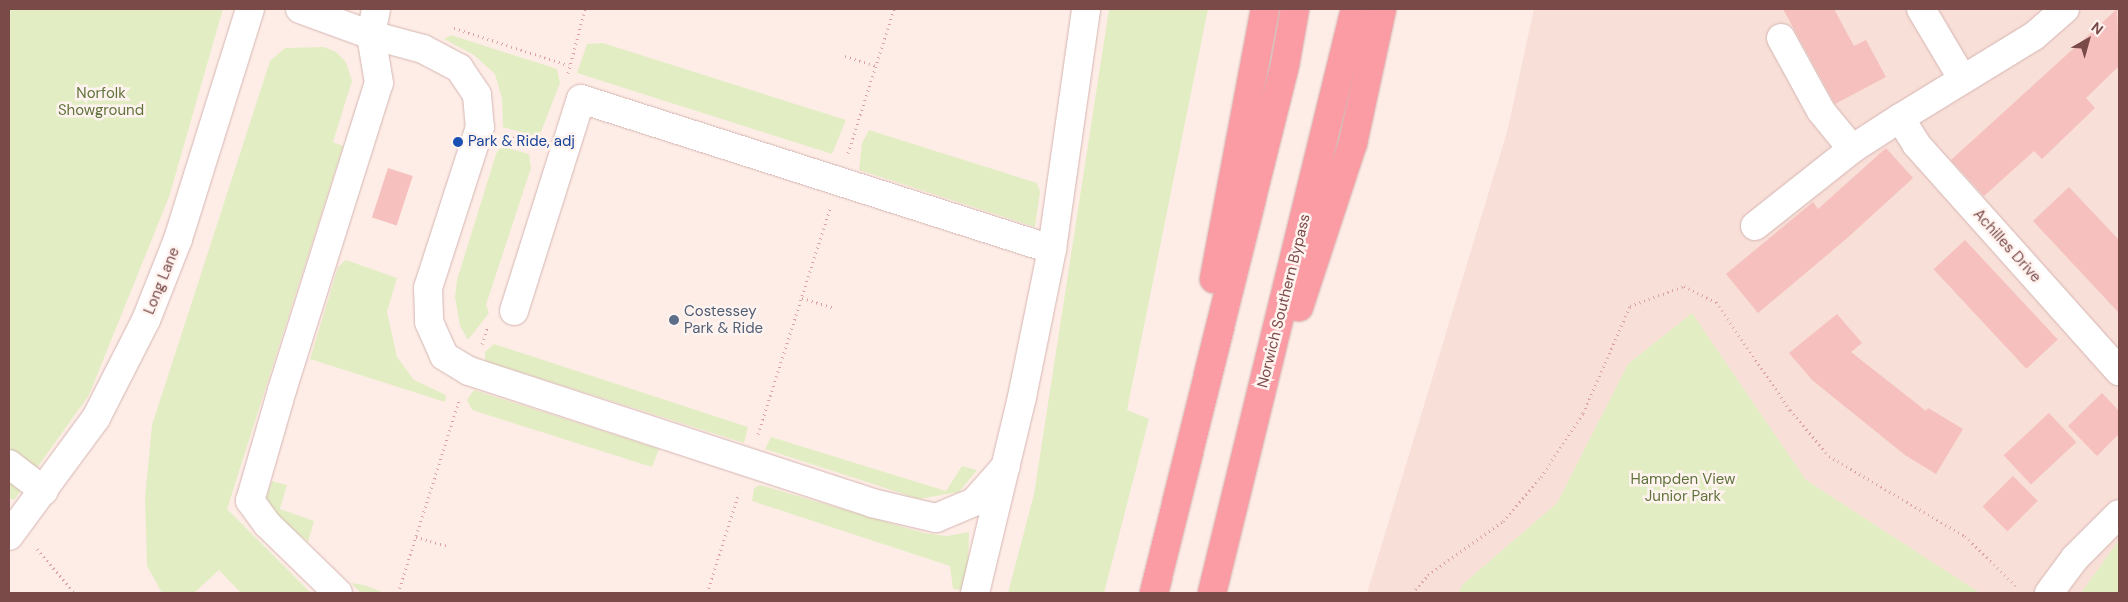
<!DOCTYPE html>
<style>
body{margin:0}
#map{position:relative;width:2128px;height:602px;overflow:hidden;background:#feede7;font-family:"DM Sans",sans-serif}
div>[style]{position:absolute}
.residential>*{inset:0;background:#f8dfd8}
.green>*{inset:0;background:#e3edc4}
.building>*{inset:0;background:#f5c0bd;transform-origin:0 0}
.path>*{height:3px;margin-top:-1.5px;transform-origin:0;background:repeating-linear-gradient(90deg,#daa2a0 0 1px,transparent 0 5px)}
.roads{filter:drop-shadow(0 0 1px #d5b5b2) drop-shadow(0 0 1px #d5b5b2)}
.minor>*{height:28px;margin:-14px;padding:0 14px;transform-origin:14px;border-radius:14px;background:#fff}
.highway>*{height:28px;margin:-14px;padding:0 14px;transform-origin:14px;border-radius:14px;background:#fb9ba4}
.dots>*{width:14px;height:14px;translate:-50% -50%;box-sizing:border-box;border:2px solid #fff3ef;border-radius:50%}
span{translate:-50% -50%;white-space:nowrap;text-align:center;line-height:1.15;-webkit-text-stroke:5px #fff3ef;paint-order:stroke}
.park-label{font-size:15px;color:#5f733b}
.transit-label{font-size:15px;color:#164399}
.left{translate:0 -50%;text-align:left}
.street-label{font-size:15px;color:#7a4a49}
.service-label{font-size:15px;color:#4e5e75}
.frame{position:absolute;inset:0;border:10px solid #7a4a49;pointer-events:none}
.north{position:absolute;left:2063px;top:15px;width:50px;height:50px;-webkit-text-stroke:4px #fff3ef;paint-order:stroke;rotate:38deg;font-size:14px;font-weight:700;line-height:20px;text-align:center;color:#7a4a49}
.north::after{content:'';display:block;margin:auto;width:18px;height:22px;background:#7a4a49;clip-path:polygon(50% 0,100% 100%,50% 72%,0 100%)}
</style>
<div id="map">
<div class="residential">
<i style="clip-path:polygon(1534px 9px,2119px 9px,2119px 593px,1367px 593px,1507px 132px)"></i>
</div>
<div class="green">
<i style="clip-path:polygon(9px 9px,223px 9px,169px 197px,89px 395px,14px 500px,9px 498px)"></i>
<i style="clip-path:polygon(1109px 9px,1208px 9px,1127px 410px,1149px 419px,1104px 593px,1008px 593px,1034px 494px)"></i>
<i style="clip-path:polygon(451px 35px,557px 69px,560px 83px,539px 137px,503px 127px,502px 99px,495px 74px,474px 55px,444px 39px)"></i>
<i style="clip-path:polygon(603px 43px,846px 120px,832px 154px,577px 73px,587px 44px)"></i>
<i style="clip-path:polygon(324px 47px,336px 52px,346px 62px,352px 81px,333px 142px,343px 146px,227px 509px,311px 593px,241px 593px,219px 570px,194px 593px,162px 593px,147px 566px,145px 498px,152px 425px,270px 61px,285px 48px)"></i>
<i style="clip-path:polygon(869px 130px,1037px 183px,1040px 192px,1035px 227px,859px 170px,862px 143px)"></i>
<i style="clip-path:polygon(501px 146px,529px 154px,531px 168px,486px 305px,489px 313px,468px 340px,460px 326px,455px 297px,457px 280px,496px 154px)"></i>
<i style="clip-path:polygon(346px 260px,397px 278px,387px 312px,397px 357px,414px 380px,446px 395px,445px 402px,310px 359px,338px 267px)"></i>
<i style="clip-path:polygon(1692px 313px,1806px 480px,1980px 593px,1458px 593px,1463px 584px,1557px 503px,1628px 364px)"></i>
<i style="clip-path:polygon(494px 344px,748px 427px,744px 443px,485px 361px,485px 352px)"></i>
<i style="clip-path:polygon(474px 390px,659px 449px,652px 467px,472px 410px,467px 400px)"></i>
<i style="clip-path:polygon(771px 437px,946px 491px,962px 466px,977px 470px,959px 492px,919px 499px,765px 449px)"></i>
<i style="clip-path:polygon(272px 481px,287px 485px,280px 509px,314px 521px,308px 542px,272px 511px,266px 498px)"></i>
<i style="clip-path:polygon(760px 485px,924px 533px,947px 536px,969px 532px,968px 573px,961px 590px,953px 589px,950px 566px,752px 501px,754px 488px)"></i>
<i style="clip-path:polygon(2118px 541px,2119px 593px,2081px 593px)"></i>
<i style="clip-path:polygon(351px 583px,364px 585px,385px 593px,361px 593px)"></i>
</div>
<div class="building">
<i style="clip-path:polygon(1783px 9px,1834px 9px,1854px 46px,1866px 40px,1886px 77px,1835px 104px)"></i>
<i style="clip-path:polygon(2117px 9px,2119px 66px,2086px 98px,2095px 108px,2042px 159px,2034px 151px,1984px 196px,1951px 160px)"></i>
<i style="clip-path:polygon(1886px 148px,1913px 178px,1845px 240px,1758px 313px,1726px 274px,1813px 202px,1818px 209px)"></i>
<i style="left:388px;top:168px;width:26px;height:52px;rotate:18deg"></i>
<i style="clip-path:polygon(2069px 187px,2119px 240px,2119px 313px,2033px 221px)"></i>
<i style="left:1965px;top:240px;width:136px;height:43px;rotate:47deg"></i>
<i style="clip-path:polygon(1837px 314px,1862px 343px,1851px 352px,1926px 411px,1928px 408px,1963px 429px,1936px 474px,1905px 455px,1812px 380px,1789px 353px)"></i>
<i style="clip-path:polygon(2102px 393px,2119px 411px,2119px 434px,2097px 456px,2068px 426px)"></i>
<i style="left:2049px;top:413px;width:40px;height:62px;rotate:47deg"></i>
<i style="left:2013px;top:476px;width:35px;height:43px;rotate:45deg"></i>
</div>
<div class="path">
<i style="left:454px;top:28px;width:120px;rotate:18deg"></i>
<i style="left:845px;top:56px;width:33px;rotate:18deg"></i>
<i style="left:568px;top:73px;width:66px;rotate:-75.1deg"></i>
<i style="left:508px;top:136px;width:28px;rotate:18deg"></i>
<i style="left:848px;top:153px;width:151px;rotate:-72.3deg"></i>
<i style="left:802px;top:298px;width:34px;rotate:17deg"></i>
<i style="left:482px;top:344px;width:19px;rotate:-72deg"></i>
<i style="left:758px;top:434px;width:236px;rotate:-72.3deg"></i>
<i style="left:416px;top:537px;width:35px;rotate:16deg"></i>
<i style="left:37px;top:549px;width:58px;rotate:49.2deg"></i>
<i style="left:398px;top:593px;width:201px;rotate:-72.4deg"></i>
<i style="left:707px;top:593px;width:105px;rotate:-72.3deg"></i>
<i style="left:1412px;top:593px;width:24px;rotate:-48deg"></i>
<i style="left:1428px;top:575px;width:92px;rotate:-35.8deg"></i>
<i style="left:1503px;top:521px;width:58px;rotate:-49.2deg"></i>
<i style="left:1541px;top:477px;width:77px;rotate:-56.7deg"></i>
<i style="left:1583px;top:413px;width:117px;rotate:-66.3deg"></i>
<i style="left:1630px;top:306px;width:58px;rotate:-20.3deg"></i>
<i style="left:1684px;top:286px;width:36px;rotate:27deg"></i>
<i style="left:1716px;top:302px;width:131px;rotate:55.6deg"></i>
<i style="left:1790px;top:410px;width:60px;rotate:49.7deg"></i>
<i style="left:1829px;top:456px;width:158px;rotate:30.5deg"></i>
<i style="left:1965px;top:536px;width:74px;rotate:44.5deg"></i>
</div>
<div class="roads">
<div class="minor">
<i style="left:300px;top:9px;width:76px;rotate:20.1deg"></i>
<i style="left:371px;top:35px;width:54px;rotate:15.1deg"></i>
<i style="left:423px;top:49px;width:41px;rotate:27.8deg"></i>
<i style="left:459px;top:68px;width:32px;rotate:56deg"></i>
<i style="left:477px;top:95px;width:32px;rotate:85deg"></i>
<i style="left:480px;top:127px;width:169px;rotate:107.9deg"></i>
<i style="left:428px;top:288px;width:34px;rotate:88deg"></i>
<i style="left:429px;top:322px;width:37px;rotate:66deg"></i>
<i style="left:444px;top:356px;width:29px;rotate:31deg"></i>
<i style="left:469px;top:371px;width:424px;rotate:18.1deg"></i>
<i style="left:872px;top:503px;width:66px;rotate:13.2deg"></i>
<i style="left:936px;top:518px;width:41px;rotate:-22.8deg"></i>
<i style="left:974px;top:502px;width:48px;rotate:-48.4deg"></i>
<i style="left:1921px;top:9px;width:80px;rotate:59.3deg"></i>
<i style="left:2065px;top:9px;width:41px;rotate:138.9deg"></i>
<i style="left:2034px;top:36px;width:157px;rotate:148.5deg"></i>
<i style="left:1900px;top:118px;width:31px;rotate:58deg"></i>
<i style="left:1916px;top:144px;width:305px;rotate:48.2deg"></i>
<i style="left:1781px;top:38px;width:83px;rotate:61.3deg"></i>
<i style="left:1821px;top:111px;width:49px;rotate:50.8deg"></i>
<i style="left:1755px;top:226px;width:124px;rotate:-38.4deg"></i>
<i style="left:1852px;top:149px;width:57px;rotate:-32.9deg"></i>
<i style="left:514px;top:311px;width:222px;rotate:-72.5deg"></i>
<i style="left:581px;top:99px;width:494px;rotate:17.7deg"></i>
<i style="left:9px;top:464px;width:44px;rotate:37.6deg"></i>
<i style="left:9px;top:536px;width:147px;rotate:-53.6deg"></i>
<i style="left:96px;top:418px;width:110px;rotate:-63deg"></i>
<i style="left:146px;top:320px;width:87px;rotate:-68.4deg"></i>
<i style="left:178px;top:239px;width:241px;rotate:-72.6deg"></i>
<i style="left:338px;top:593px;width:99px;rotate:-135.8deg"></i>
<i style="left:267px;top:524px;width:29px;rotate:-126deg"></i>
<i style="left:250px;top:501px;width:116px;rotate:-73.9deg"></i>
<i style="left:282px;top:390px;width:322px;rotate:-72.5deg"></i>
<i style="left:379px;top:83px;width:49px;rotate:-99.5deg"></i>
<i style="left:371px;top:35px;width:26px;rotate:-79deg"></i>
<i style="left:975px;top:593px;width:202px;rotate:-76.5deg"></i>
<i style="left:1022px;top:397px;width:151px;rotate:-78.5deg"></i>
<i style="left:1052px;top:249px;width:242px;rotate:-81.9deg"></i>
<i style="left:2049px;top:593px;width:44px;rotate:-53.4deg"></i>
<i style="left:2075px;top:558px;width:62px;rotate:-45deg"></i>
</div>
<div class="highway">
<i style="left:1214px;top:279px;width:275px;rotate:-79.3deg"></i>
<i style="left:1299px;top:307px;width:173px;rotate:-71.8deg"></i>
<i style="left:1353px;top:143px;width:137px;rotate:-77.8deg"></i>
<i style="left:1154px;top:593px;width:544px;rotate:-76.07deg"></i>
<i style="left:1285px;top:65px;width:57px;rotate:-79.9deg"></i>
<i style="left:1212px;top:593px;width:601px;rotate:-76.24deg"></i>
</div>
</div>
<div class="dots">
<i style="left:458px;top:142px;background:#1a4fb4"></i>
<i style="left:674px;top:320px;background:#5c6f8a"></i>
</div>
<div class="park-label">
<span style="left:101px;top:102px">Norfolk<br>Showground</span>
<span style="left:1683px;top:488px">Hampden View<br>Junior Park</span>
</div>
<div class="transit-label">
<span class="left" style="left:468px;top:142px">Park &amp; Ride, adj</span>
</div>
<div class="street-label">
<span style="left:2007px;top:246px;rotate:48deg">Achilles Drive</span>
<span style="left:162px;top:281px;rotate:-68deg">Long Lane</span>
<span style="left:1284px;top:301px;rotate:-76deg">Norwich Southern Bypass</span>
</div>
<div class="service-label">
<span class="left" style="left:684px;top:320px">Costessey<br>Park &amp; Ride</span>
</div>
<div class="frame"></div>
<div class="north">N</div>
</div>
